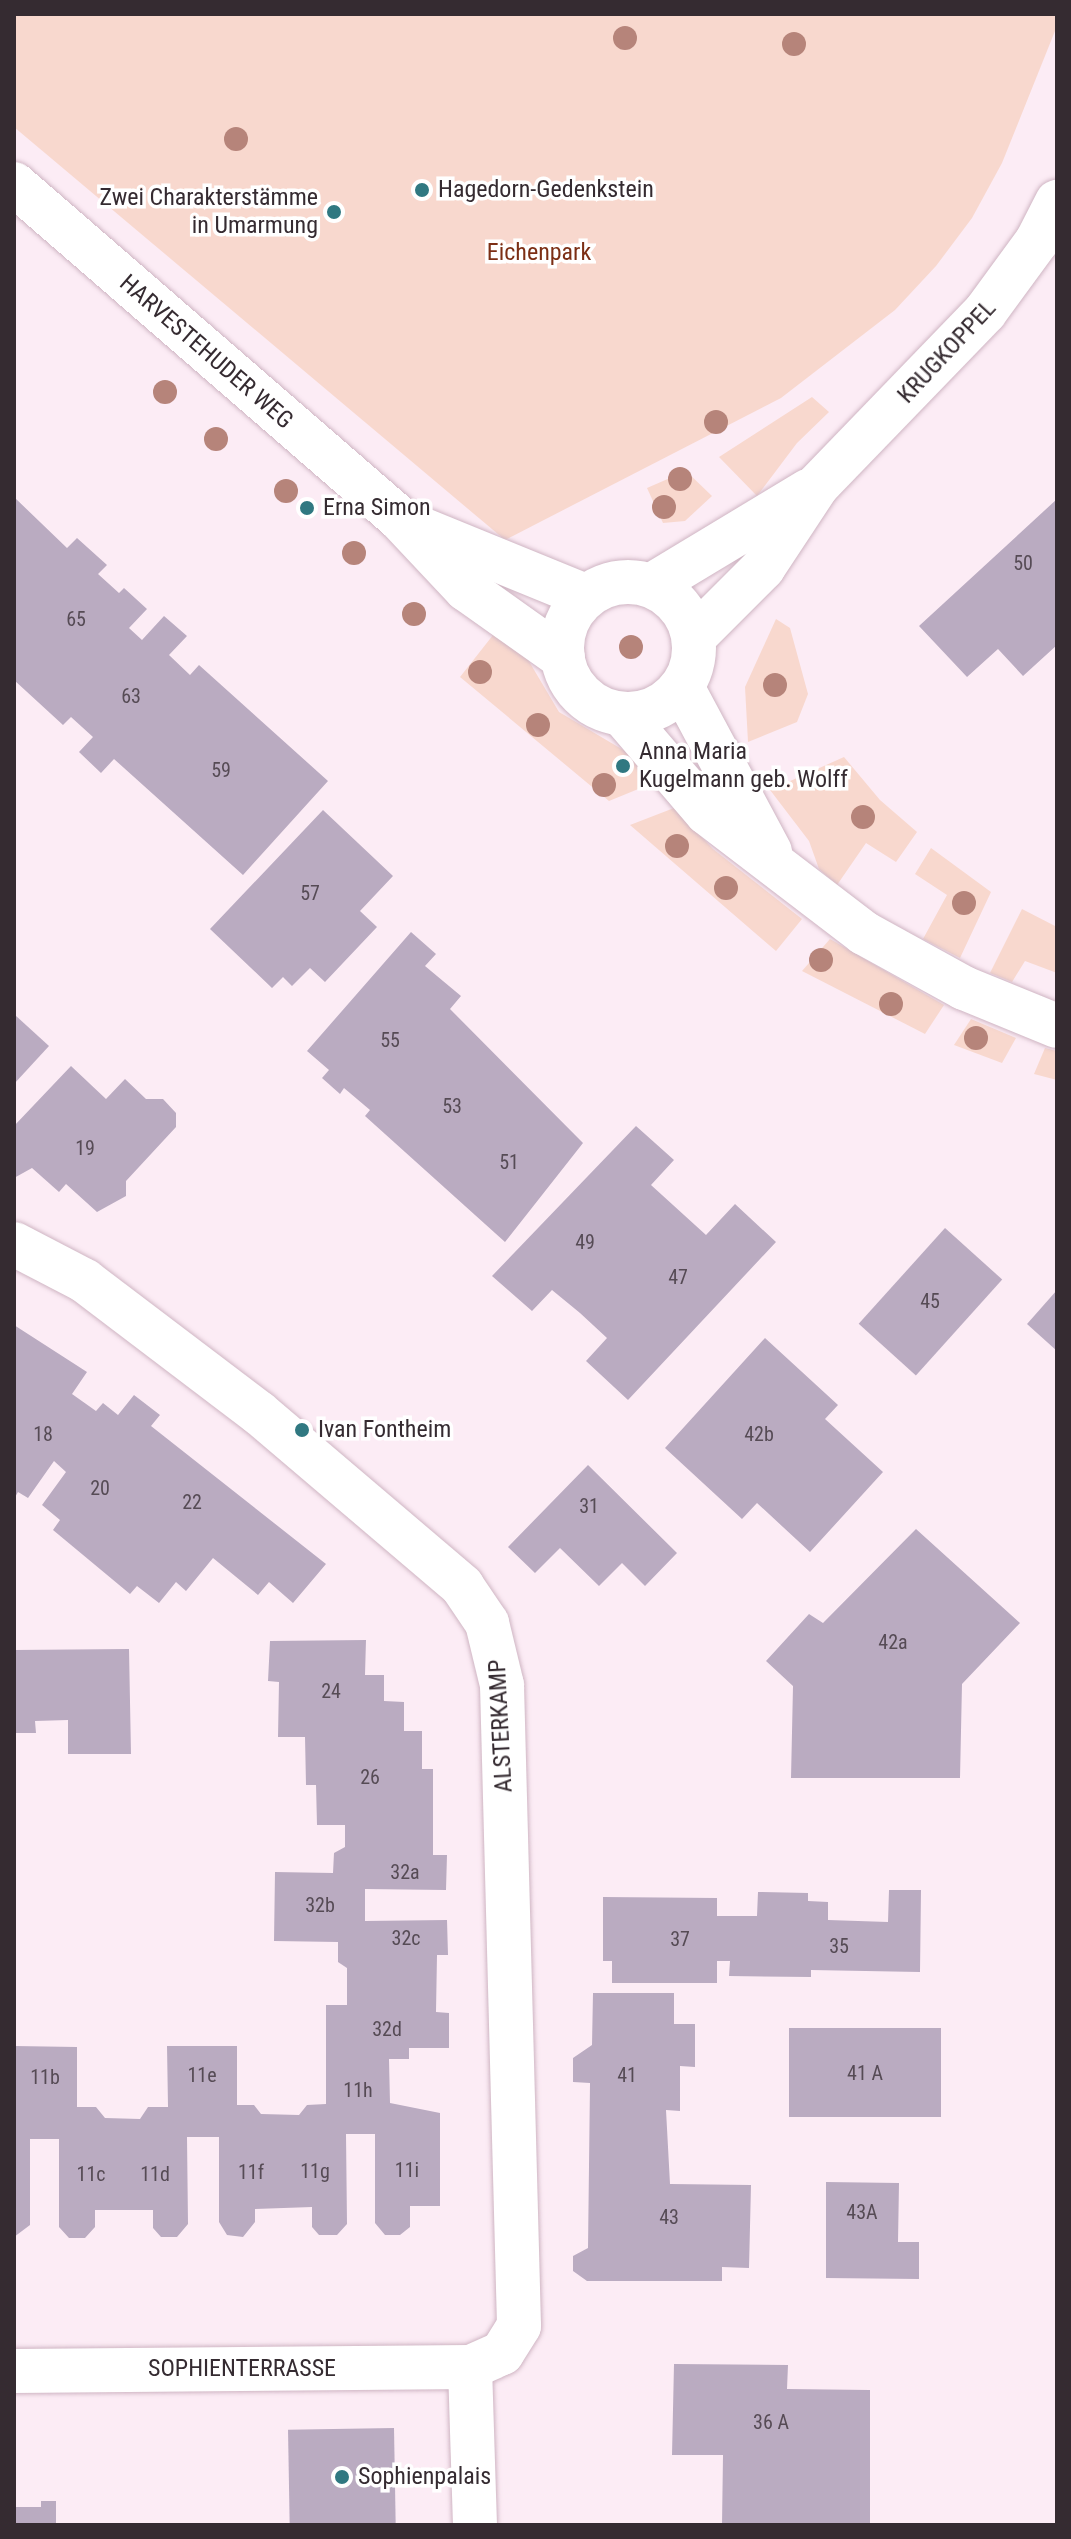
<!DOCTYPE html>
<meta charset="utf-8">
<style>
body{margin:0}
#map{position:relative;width:1071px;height:2539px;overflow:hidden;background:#fcecf5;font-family:"Roboto Condensed",sans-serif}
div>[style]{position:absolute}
.green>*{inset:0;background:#f8d8ce}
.building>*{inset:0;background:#baabc1;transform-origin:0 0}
.roads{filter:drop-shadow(0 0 2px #cfb5c3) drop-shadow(0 0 2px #cfb5c3)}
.minor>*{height:44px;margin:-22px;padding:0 22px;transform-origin:22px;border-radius:22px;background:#fff}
.minor>.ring{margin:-22px;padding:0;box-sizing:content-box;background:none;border:44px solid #fff;border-radius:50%}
.trees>*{width:24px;height:24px;margin:-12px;border-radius:50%;background:#b6847a}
.dots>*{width:22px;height:22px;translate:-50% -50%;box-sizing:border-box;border:4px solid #fff;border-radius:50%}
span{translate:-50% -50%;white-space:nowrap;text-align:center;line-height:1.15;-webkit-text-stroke:7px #fff;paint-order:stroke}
.number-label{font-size:20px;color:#564b55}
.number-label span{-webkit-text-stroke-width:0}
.poi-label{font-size:24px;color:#352b31}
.left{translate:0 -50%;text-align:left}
.right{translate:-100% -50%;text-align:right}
.park-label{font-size:24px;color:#7c2f15}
.street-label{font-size:24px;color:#352b31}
.frame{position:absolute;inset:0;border:16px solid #352b31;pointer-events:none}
</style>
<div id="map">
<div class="green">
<i style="clip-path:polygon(14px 14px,1057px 14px,1057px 26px,1002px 163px,972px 218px,936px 266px,895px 310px,781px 398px,505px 540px,14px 127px)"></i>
<i style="clip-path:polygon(812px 397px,829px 412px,797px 443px,757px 496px,719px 457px)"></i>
<i style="clip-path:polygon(686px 471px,712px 496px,685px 521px,663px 523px,647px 488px)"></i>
<i style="clip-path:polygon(776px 619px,790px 628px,808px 694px,797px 722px,748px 742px,745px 687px)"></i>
<i style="clip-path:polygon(497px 630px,527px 658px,559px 712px,630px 754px,653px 783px,609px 801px,460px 677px)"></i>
<i style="clip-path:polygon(844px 757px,880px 800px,917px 832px,896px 862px,866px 843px,837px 885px,819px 869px,809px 841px,760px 777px,769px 772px,779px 786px)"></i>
<i style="clip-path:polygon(674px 808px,713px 849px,802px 919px,776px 951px,630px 825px)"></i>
<i style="clip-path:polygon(931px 848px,991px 892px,960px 958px,923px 939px,947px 895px,915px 874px)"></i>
<i style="clip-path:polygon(1022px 909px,1057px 927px,1057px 973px,1025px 961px,1012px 982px,990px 973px)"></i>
<i style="clip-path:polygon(830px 939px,944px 1005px,925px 1034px,802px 971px)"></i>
<i style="clip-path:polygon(971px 1019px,1016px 1038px,1002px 1063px,954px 1045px)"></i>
<i style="clip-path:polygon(1045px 1048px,1057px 1051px,1057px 1080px,1034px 1074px)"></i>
</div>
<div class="building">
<i style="clip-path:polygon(14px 497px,67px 548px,77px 538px,107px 565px,98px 574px,119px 593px,124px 588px,147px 609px,129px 628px,142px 640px,164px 616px,187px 636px,169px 655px,190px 675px,199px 665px,328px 781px,243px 875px,114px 759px,101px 773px,79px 752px,93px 737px,71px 717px,63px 725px,14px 680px)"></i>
<i style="clip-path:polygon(1057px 499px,1057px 645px,1023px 676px,998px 649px,967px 677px,919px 626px)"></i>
<i style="clip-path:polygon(323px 810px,393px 876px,360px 911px,377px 927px,325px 982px,310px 968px,292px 986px,283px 977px,272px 988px,210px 929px)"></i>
<i style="clip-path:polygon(411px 932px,436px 954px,425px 966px,461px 996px,450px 1009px,583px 1143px,505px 1242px,365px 1116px,370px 1110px,344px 1088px,340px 1094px,322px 1078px,329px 1070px,307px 1051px)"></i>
<i style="clip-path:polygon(15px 1015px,49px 1046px,14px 1084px,14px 1017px)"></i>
<i style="clip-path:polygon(71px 1066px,106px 1099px,125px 1079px,146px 1099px,163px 1099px,176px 1113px,176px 1127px,126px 1181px,126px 1196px,97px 1212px,66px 1184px,59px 1192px,32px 1168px,14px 1178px,14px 1126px)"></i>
<i style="clip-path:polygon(636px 1126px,674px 1160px,651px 1185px,706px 1235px,735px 1204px,776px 1242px,628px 1400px,586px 1361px,607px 1338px,580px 1313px,552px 1290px,532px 1311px,492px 1276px)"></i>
<i style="left:945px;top:1228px;width:77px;height:129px;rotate:42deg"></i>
<i style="clip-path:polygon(1057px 1290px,1057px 1351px,1027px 1324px)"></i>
<i style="clip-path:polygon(14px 1325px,87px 1372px,72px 1394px,96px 1411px,103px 1403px,118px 1415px,134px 1395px,160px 1415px,151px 1426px,326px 1564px,293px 1603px,269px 1582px,258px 1595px,213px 1558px,186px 1591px,176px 1582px,159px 1603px,137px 1586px,130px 1594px,53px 1530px,60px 1520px,42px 1505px,66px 1472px,54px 1461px,28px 1498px,18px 1492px,14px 1499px)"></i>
<i style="clip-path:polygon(765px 1338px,838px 1405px,825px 1419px,883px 1472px,810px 1552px,757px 1503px,742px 1519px,665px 1448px)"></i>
<i style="clip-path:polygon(588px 1465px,677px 1553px,645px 1586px,622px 1563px,599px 1586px,560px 1548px,535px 1573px,508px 1547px)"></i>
<i style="clip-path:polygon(916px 1529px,1020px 1623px,962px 1684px,960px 1778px,791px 1778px,793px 1686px,766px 1661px,809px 1614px,823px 1623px)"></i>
<i style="clip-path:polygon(366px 1640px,365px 1675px,384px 1675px,384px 1701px,404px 1702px,404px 1731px,422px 1731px,422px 1769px,433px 1769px,433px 1855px,447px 1855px,446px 1890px,365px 1889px,365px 1921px,447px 1920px,448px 1955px,437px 1955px,436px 2012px,449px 2013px,449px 2048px,409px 2048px,409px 2059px,389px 2059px,390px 2103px,440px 2113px,440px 2206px,410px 2206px,410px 2227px,400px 2235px,385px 2235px,375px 2223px,375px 2134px,346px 2134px,347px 2224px,337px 2235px,319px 2235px,312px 2227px,312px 2207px,255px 2209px,255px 2222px,243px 2237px,227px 2235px,219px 2222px,219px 2137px,187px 2137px,188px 2224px,177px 2237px,161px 2237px,153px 2228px,153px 2210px,95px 2210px,95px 2227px,85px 2238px,69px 2238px,59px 2227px,59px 2139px,30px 2139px,30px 2225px,14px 2237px,14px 2046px,77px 2047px,77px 2107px,96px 2107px,105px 2118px,140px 2119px,148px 2107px,168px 2107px,167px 2046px,237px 2046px,237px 2105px,254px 2105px,261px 2114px,299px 2115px,307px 2105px,326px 2104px,326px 2005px,347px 2005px,347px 1968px,338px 1962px,338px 1942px,274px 1941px,275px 1872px,333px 1873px,334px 1853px,345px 1847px,345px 1825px,317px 1825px,316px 1785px,306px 1785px,305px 1737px,278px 1737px,279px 1682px,268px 1681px,270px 1641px)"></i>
<i style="clip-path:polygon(129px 1649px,131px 1754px,68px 1754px,68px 1720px,35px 1721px,36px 1733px,14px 1733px,14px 1650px)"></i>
<i style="clip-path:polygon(889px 1890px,921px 1890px,920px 1972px,811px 1970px,811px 1977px,729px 1976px,730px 1961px,717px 1961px,717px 1983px,612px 1983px,612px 1961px,603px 1961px,603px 1897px,717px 1898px,717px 1916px,757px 1916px,758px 1892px,808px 1893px,808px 1901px,828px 1902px,828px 1920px,888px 1922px)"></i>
<i style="clip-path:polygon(593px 1993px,674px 1993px,674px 2024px,695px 2024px,695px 2067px,680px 2066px,680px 2111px,666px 2110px,670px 2184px,751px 2185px,749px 2268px,722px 2267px,722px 2281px,587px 2281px,573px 2271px,573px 2256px,588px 2248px,590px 2083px,573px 2082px,573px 2058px,592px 2045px)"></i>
<i style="left:789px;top:2028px;width:152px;height:89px"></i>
<i style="clip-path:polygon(826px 2182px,899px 2183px,898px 2242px,919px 2242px,919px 2279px,826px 2278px)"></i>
<i style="clip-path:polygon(674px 2364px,788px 2365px,787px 2389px,870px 2390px,870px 2525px,722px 2525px,723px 2455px,672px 2455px)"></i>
<i style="left:394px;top:2428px;width:97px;height:106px;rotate:89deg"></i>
<i style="clip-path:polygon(41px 2501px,56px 2501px,56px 2525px,14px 2525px,14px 2507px,41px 2507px)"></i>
</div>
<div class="roads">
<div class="minor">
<i style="left:14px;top:184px;width:510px;rotate:40.94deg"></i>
<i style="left:399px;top:518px;width:98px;rotate:46.7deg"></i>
<i style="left:466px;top:589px;width:119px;rotate:35.4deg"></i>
<i style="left:419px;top:528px;width:180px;rotate:22.2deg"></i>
<i class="ring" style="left:562px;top:582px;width:88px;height:88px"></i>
<i style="left:652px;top:585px;width:182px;rotate:-31.1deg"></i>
<i style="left:694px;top:637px;width:98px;rotate:-45deg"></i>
<i style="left:763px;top:568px;width:98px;rotate:-56.6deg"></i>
<i style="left:817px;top:486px;width:242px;rotate:-46deg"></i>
<i style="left:985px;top:312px;width:88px;rotate:-53.8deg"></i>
<i style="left:1037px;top:241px;width:44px;rotate:-62.9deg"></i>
<i style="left:682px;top:687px;width:187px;rotate:61.9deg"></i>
<i style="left:622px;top:714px;width:130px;rotate:49.4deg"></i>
<i style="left:707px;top:813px;width:198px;rotate:37.4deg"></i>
<i style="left:864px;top:933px;width:114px;rotate:28.8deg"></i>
<i style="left:964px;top:988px;width:100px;rotate:22.2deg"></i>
<i style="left:14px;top:1244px;width:80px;rotate:27.5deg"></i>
<i style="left:85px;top:1281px;width:218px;rotate:37.2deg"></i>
<i style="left:259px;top:1413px;width:267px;rotate:40.4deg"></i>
<i style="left:462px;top:1586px;width:45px;rotate:56deg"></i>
<i style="left:487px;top:1623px;width:64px;rotate:76.4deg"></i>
<i style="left:502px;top:1685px;width:641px;rotate:88.48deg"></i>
<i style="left:519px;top:2326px;width:32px;rotate:122deg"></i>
<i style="left:502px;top:2353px;width:35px;rotate:156deg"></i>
<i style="left:470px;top:2367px;width:456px;rotate:179.5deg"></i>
<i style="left:470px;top:2367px;width:158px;rotate:88.2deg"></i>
</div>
</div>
<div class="trees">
<i style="left:625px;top:38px"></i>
<i style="left:794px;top:44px"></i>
<i style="left:236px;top:139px"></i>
<i style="left:165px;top:392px"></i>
<i style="left:716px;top:422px"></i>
<i style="left:216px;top:439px"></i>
<i style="left:680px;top:479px"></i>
<i style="left:286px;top:491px"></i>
<i style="left:664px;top:507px"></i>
<i style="left:354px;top:553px"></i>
<i style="left:414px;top:614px"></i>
<i style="left:631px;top:647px"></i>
<i style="left:480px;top:672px"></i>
<i style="left:775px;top:685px"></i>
<i style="left:538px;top:725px"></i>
<i style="left:604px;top:785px"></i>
<i style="left:863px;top:817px"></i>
<i style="left:677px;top:846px"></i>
<i style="left:726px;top:888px"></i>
<i style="left:964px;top:903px"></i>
<i style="left:821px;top:960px"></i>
<i style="left:891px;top:1004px"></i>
<i style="left:976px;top:1038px"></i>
</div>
<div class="dots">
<i style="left:422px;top:190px;background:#307881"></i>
<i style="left:334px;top:212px;background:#307881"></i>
<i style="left:307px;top:508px;background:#307881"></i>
<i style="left:623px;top:766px;background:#307881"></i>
<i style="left:302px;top:1430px;background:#307881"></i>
<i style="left:342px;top:2477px;background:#307881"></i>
</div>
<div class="number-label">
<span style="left:1023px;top:563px">50</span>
<span style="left:76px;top:619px">65</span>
<span style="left:131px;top:696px">63</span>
<span style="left:221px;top:770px">59</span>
<span style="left:310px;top:893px">57</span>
<span style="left:390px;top:1040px">55</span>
<span style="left:452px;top:1106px">53</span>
<span style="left:85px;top:1148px">19</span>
<span style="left:509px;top:1162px">51</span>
<span style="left:585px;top:1242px">49</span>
<span style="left:678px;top:1277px">47</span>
<span style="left:930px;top:1301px">45</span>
<span style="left:43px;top:1434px">18</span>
<span style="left:759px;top:1434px">42b</span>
<span style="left:100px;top:1488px">20</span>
<span style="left:192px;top:1502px">22</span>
<span style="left:589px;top:1506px">31</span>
<span style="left:893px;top:1642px">42a</span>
<span style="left:331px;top:1691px">24</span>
<span style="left:370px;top:1777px">26</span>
<span style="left:405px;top:1872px">32a</span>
<span style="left:320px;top:1905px">32b</span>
<span style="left:406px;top:1938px">32c</span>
<span style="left:680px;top:1939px">37</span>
<span style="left:839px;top:1946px">35</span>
<span style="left:387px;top:2029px">32d</span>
<span style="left:865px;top:2073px">41 A</span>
<span style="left:202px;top:2075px">11e</span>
<span style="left:627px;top:2075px">41</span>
<span style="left:45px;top:2077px">11b</span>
<span style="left:358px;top:2090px">11h</span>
<span style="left:407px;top:2170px">11i</span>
<span style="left:315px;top:2171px">11g</span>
<span style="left:251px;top:2172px">11f</span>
<span style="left:91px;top:2174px">11c</span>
<span style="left:155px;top:2174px">11d</span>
<span style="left:862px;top:2212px">43A</span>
<span style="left:669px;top:2217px">43</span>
<span style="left:771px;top:2422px">36 A</span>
</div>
<div class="poi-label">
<span class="left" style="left:438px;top:190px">Hagedorn-Gedenkstein</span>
<span class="right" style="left:318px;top:212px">Zwei Charakterstämme<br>in Umarmung</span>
<span class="left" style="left:323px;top:508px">Erna Simon</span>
<span class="left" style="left:639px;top:766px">Anna Maria<br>Kugelmann geb. Wolff</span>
<span class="left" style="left:318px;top:1430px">Ivan Fontheim</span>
<span class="left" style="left:358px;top:2477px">Sophienpalais</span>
</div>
<div class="park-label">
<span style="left:539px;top:253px">Eichenpark</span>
</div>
<div class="street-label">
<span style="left:206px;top:352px;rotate:41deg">HARVESTEHUDER WEG</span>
<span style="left:947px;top:352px;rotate:-47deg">KRUGKOPPEL</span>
<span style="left:501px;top:1726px;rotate:-93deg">ALSTERKAMP</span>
<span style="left:242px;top:2369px">SOPHIENTERRASSE</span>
</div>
<div class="frame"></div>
</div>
